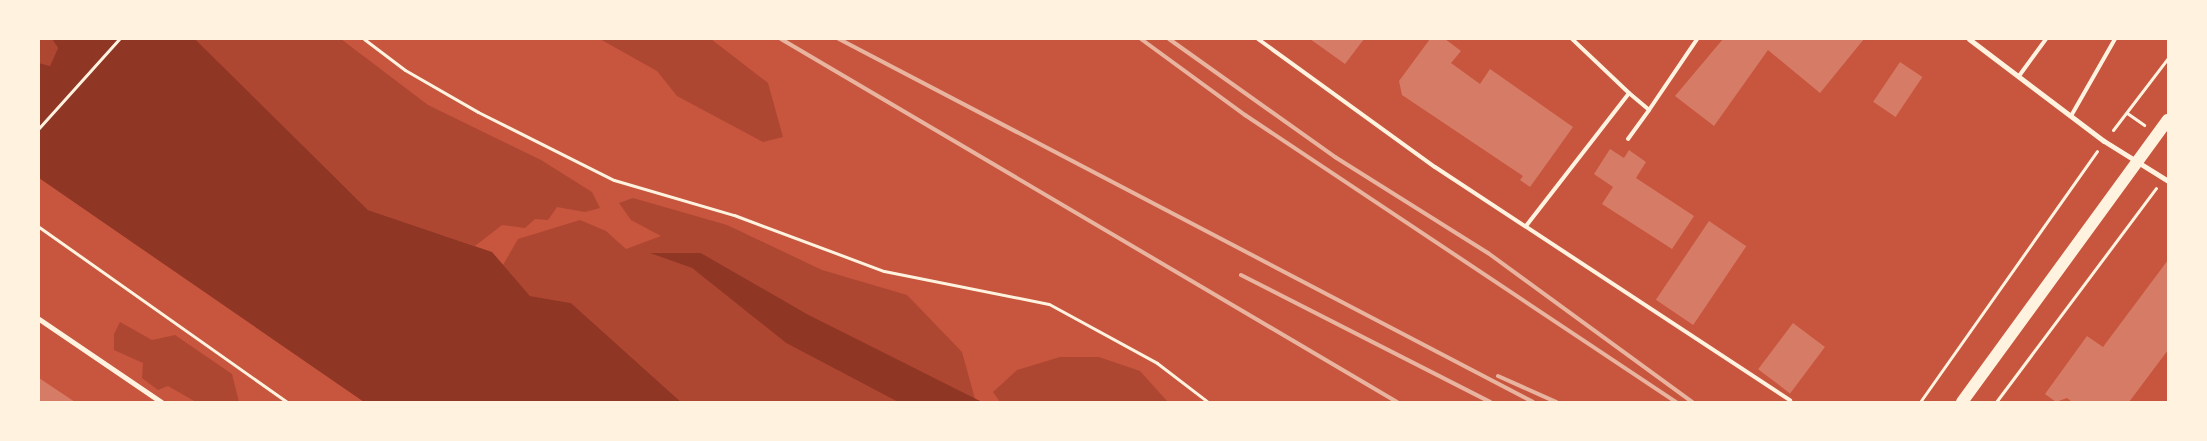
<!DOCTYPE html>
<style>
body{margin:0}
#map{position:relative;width:2207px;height:441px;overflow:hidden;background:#c8553d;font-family:"Work Sans",sans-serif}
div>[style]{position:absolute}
.green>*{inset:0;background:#ae4732}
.water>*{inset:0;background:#8f3625}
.building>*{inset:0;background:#d67c66;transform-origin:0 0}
.path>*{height:3px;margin:-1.5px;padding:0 1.5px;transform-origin:1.5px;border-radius:1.5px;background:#fff3e0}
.service>*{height:4px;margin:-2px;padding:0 2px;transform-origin:2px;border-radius:2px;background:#fff3e0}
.minor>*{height:5px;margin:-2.5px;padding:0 2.5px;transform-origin:2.5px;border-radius:2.5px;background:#fff3e0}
.primary>*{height:12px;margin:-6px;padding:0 6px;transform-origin:6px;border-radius:6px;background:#fff3e0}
.rail>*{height:4px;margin:-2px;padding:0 2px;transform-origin:2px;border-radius:2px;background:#e9b49f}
span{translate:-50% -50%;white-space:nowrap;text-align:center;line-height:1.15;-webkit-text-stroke:5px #fff3e0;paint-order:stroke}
.frame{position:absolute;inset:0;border:40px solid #fff3e0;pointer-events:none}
</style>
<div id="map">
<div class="green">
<i style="clip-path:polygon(39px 39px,52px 39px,58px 48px,50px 66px,39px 63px)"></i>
<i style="clip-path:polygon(195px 39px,341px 39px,428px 105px,541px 160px,592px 192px,600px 208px,585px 212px,557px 207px,548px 220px,535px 219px,525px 228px,502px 225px,475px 246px,368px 210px)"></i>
<i style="clip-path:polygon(600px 39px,711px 39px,768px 83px,783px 137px,763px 142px,677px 96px,657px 71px)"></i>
<i style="clip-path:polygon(633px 198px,727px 225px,822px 270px,907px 295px,962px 352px,975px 399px,807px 314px,701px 253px,652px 253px,692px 268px,786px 343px,898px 402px,681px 402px,571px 303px,530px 296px,503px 265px,518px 239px,580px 220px,606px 231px,626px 249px,661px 236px,631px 220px,619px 203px)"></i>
<i style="clip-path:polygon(120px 322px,152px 340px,175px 335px,232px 374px,239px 402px,196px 402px,168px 386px,158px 390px,142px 378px,143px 363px,114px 350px,114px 334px)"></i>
<i style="clip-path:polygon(1060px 357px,1099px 357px,1140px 371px,1168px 402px,1000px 402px,993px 392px,1017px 370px)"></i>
</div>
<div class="water">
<i style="clip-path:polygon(52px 39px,195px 39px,368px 210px,492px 252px,530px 296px,571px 303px,681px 402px,364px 402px,39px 178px,39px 63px,50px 66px,58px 48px)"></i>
<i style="clip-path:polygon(650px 253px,701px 253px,807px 314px,982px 402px,898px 402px,786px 343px,692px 268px)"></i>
</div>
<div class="building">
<i style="clip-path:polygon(1310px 39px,1364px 39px,1345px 64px)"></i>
<i style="clip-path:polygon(1430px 39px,1445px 39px,1461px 51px,1451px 63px,1480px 84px,1490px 69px,1573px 127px,1530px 187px,1520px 180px,1523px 176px,1402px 95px,1399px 81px)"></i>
<i style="clip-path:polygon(1723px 39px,1864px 39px,1820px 93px,1768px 50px,1714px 126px,1675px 96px)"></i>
<i style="left:1900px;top:62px;width:27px;height:48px;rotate:34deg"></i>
<i style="clip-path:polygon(1610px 149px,1624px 158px,1629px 150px,1646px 162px,1636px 178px,1694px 216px,1672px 249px,1602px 204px,1613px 187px,1594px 174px)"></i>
<i style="left:1709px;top:221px;width:45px;height:95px;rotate:34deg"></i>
<i style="clip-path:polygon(2168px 260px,2168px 350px,2129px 402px,2072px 402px,2067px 398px,2056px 402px,2045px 394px,2087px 336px,2103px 347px)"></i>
<i style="left:1793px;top:323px;width:40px;height:58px;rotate:37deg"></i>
<i style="clip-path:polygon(39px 378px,75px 402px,39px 402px)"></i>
</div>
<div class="path">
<i style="left:364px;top:39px;width:51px;rotate:37.1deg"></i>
<i style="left:405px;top:70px;width:84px;rotate:29.9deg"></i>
<i style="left:478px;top:112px;width:152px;rotate:26.6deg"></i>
<i style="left:614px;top:180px;width:125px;rotate:16.3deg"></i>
<i style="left:734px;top:215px;width:160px;rotate:20.5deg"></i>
<i style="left:884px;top:271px;width:168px;rotate:11.3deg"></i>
<i style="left:1049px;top:304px;width:123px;rotate:28.6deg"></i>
<i style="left:1157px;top:363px;width:64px;rotate:37.4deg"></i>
<i style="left:2127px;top:113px;width:21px;rotate:35deg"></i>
<i style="left:39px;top:128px;width:120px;rotate:-48deg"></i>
<i style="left:2113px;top:130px;width:91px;rotate:-52.6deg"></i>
<i style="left:39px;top:227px;width:304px;rotate:35.2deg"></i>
<i style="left:1920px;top:402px;width:307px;rotate:-54.8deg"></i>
<i style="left:1996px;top:402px;width:267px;rotate:-53.2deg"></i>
</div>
<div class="service">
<i style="left:1258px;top:39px;width:218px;rotate:35.9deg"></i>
<i style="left:1435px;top:167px;width:425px;rotate:33.3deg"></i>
<i style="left:2019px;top:76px;width:46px;rotate:-53.9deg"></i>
<i style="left:1629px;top:93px;width:26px;rotate:40deg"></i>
<i style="left:1649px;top:110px;width:86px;rotate:-55.9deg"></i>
<i style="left:2071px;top:116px;width:89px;rotate:-60.3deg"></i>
<i style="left:1628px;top:139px;width:36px;rotate:-54deg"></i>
<i style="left:1526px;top:226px;width:168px;rotate:-52.2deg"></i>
<i style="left:1629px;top:93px;width:79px;rotate:-136.5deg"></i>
</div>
<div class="minor">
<i style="left:1969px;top:39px;width:169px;rotate:37.1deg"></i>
<i style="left:2104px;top:141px;width:75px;rotate:32deg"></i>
<i style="left:39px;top:319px;width:148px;rotate:34.2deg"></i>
</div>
<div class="primary">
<i style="left:1962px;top:402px;width:349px;rotate:-53.9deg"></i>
</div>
<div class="rail">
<i style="left:781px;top:39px;width:715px;rotate:30.51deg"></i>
<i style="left:839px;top:39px;width:783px;rotate:27.61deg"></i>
<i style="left:1141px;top:39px;width:129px;rotate:36.2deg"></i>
<i style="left:1245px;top:115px;width:518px;rotate:33.66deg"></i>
<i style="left:1169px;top:39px;width:204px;rotate:35.4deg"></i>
<i style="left:1335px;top:157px;width:181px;rotate:32.1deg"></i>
<i style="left:1488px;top:253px;width:253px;rotate:36.1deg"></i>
<i style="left:1241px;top:275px;width:280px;rotate:27deg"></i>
<i style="left:1498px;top:376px;width:64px;rotate:24.1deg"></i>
</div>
<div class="frame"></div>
</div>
